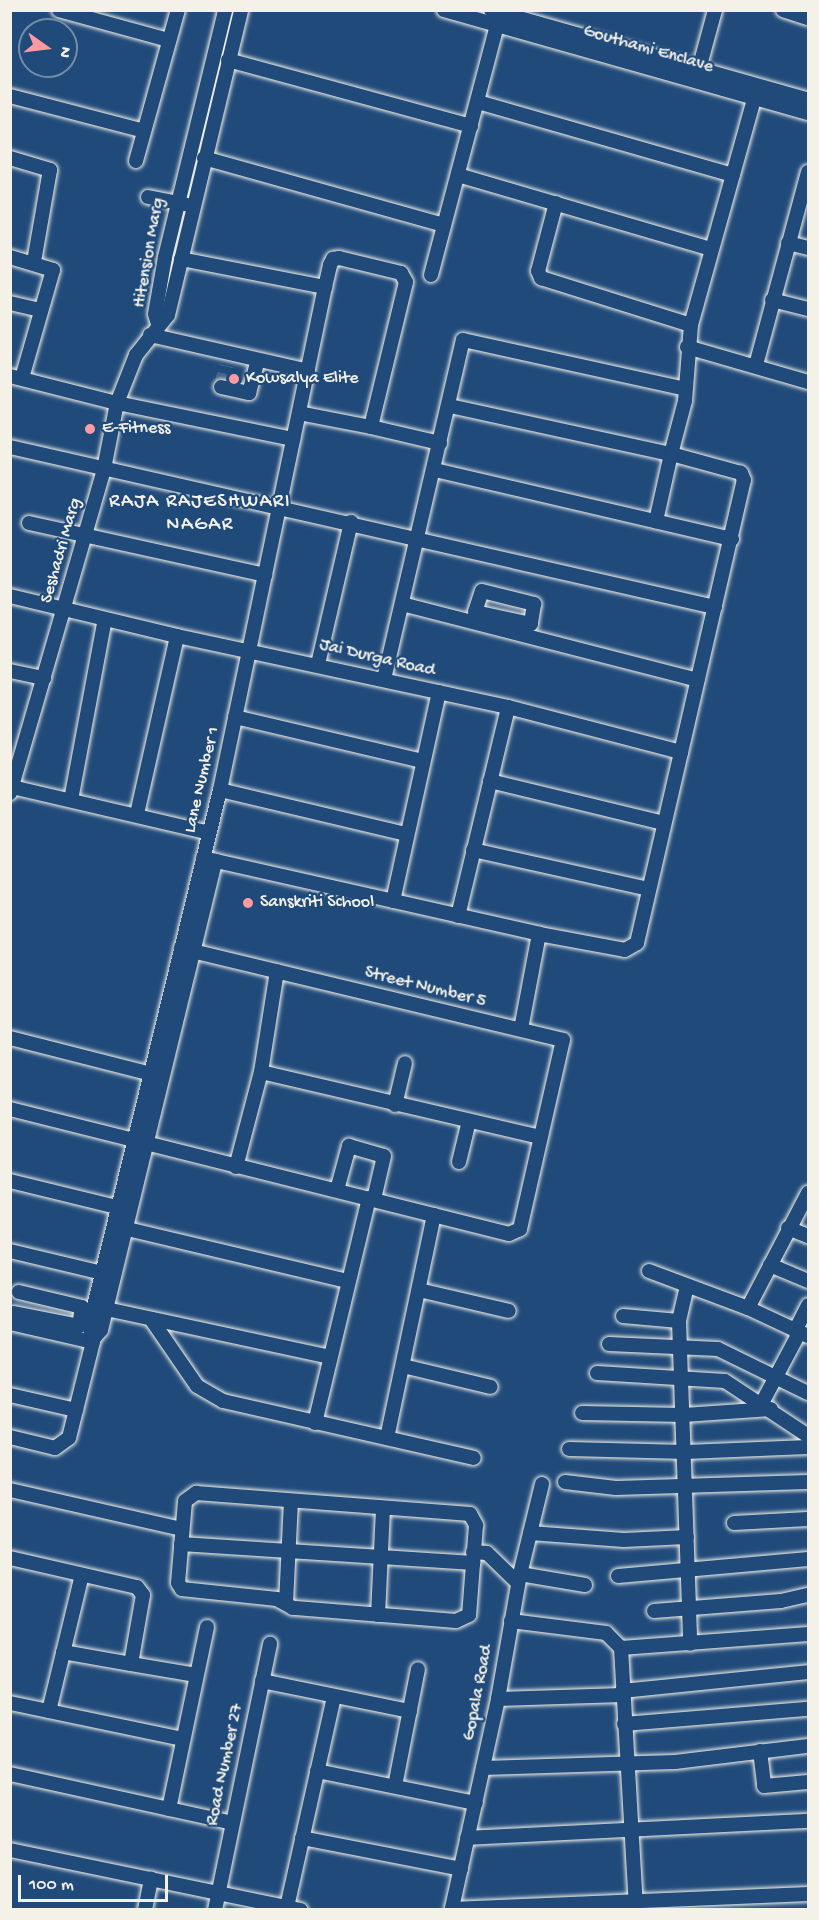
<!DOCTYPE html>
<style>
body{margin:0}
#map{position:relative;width:819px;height:1920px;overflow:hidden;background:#1f4a7a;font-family:"Gochi Hand",sans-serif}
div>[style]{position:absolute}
.minor-tunnel>*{height:14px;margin-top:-7px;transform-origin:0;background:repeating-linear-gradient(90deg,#3f638a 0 14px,transparent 0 21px)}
.roads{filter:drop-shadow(0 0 2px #f4f1e8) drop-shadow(0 0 2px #f4f1e8)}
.minor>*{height:14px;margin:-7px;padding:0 7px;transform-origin:7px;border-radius:7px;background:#1f4a7a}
.dots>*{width:16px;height:16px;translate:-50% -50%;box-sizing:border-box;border:3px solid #1f4a7a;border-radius:50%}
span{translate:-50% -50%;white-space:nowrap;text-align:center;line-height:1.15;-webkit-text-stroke:4.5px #1f4a7a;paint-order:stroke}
.street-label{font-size:18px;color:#f4f1e8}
.poi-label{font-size:18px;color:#f4f1e8}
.left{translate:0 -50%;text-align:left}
.neighbourhood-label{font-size:20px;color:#f4f1e8;letter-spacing:1.5px}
.frame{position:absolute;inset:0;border:12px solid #f4f1e8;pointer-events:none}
.north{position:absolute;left:18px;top:18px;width:60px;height:60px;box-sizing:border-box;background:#1f4a7a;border:2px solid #748da6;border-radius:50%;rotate:104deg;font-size:16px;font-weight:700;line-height:24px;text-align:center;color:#f4f1e8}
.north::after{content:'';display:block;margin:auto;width:21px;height:27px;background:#ff9aa2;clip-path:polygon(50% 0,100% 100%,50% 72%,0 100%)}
.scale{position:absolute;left:18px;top:1875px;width:150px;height:27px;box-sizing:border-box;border:3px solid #f4f1e8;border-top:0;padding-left:8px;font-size:18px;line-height:21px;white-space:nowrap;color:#f4f1e8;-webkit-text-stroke:4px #1f4a7a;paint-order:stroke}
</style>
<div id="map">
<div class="minor-tunnel">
<i style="left:221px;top:387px;width:22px;rotate:-77deg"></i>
</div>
<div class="roads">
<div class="minor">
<i style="left:59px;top:10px;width:114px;rotate:15.3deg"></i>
<i style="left:444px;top:10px;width:378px;rotate:15.8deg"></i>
<i style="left:491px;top:10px;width:330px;rotate:15.8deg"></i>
<i style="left:783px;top:10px;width:26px;rotate:18deg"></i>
<i style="left:228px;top:60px;width:252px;rotate:15.2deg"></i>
<i style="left:699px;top:69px;width:61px;rotate:-74.8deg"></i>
<i style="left:10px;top:96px;width:138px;rotate:14.6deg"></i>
<i style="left:478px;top:102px;width:265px;rotate:16deg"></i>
<i style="left:10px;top:158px;width:42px;rotate:16.7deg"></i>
<i style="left:50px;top:170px;width:93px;rotate:99.9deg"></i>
<i style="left:204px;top:158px;width:249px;rotate:15.6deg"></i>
<i style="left:136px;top:161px;width:157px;rotate:-74.5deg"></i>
<i style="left:458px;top:175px;width:264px;rotate:16.3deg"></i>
<i style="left:148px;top:197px;width:38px;rotate:11deg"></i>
<i style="left:556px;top:203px;width:70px;rotate:104.8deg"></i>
<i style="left:538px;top:271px;width:8px;rotate:67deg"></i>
<i style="left:541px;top:278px;width:157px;rotate:17.4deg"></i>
<i style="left:788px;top:243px;width:21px;rotate:14deg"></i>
<i style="left:10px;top:257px;width:45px;rotate:16.8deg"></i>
<i style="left:53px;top:270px;width:112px;rotate:106deg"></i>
<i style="left:181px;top:259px;width:147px;rotate:11deg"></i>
<i style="left:431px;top:275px;width:259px;rotate:-75.2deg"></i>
<i style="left:772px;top:300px;width:37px;rotate:14deg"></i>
<i style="left:10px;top:303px;width:32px;rotate:13deg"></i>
<i style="left:158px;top:324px;width:10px;rotate:-107deg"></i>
<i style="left:155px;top:314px;width:58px;rotate:-80deg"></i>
<i style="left:165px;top:257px;width:254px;rotate:-76.3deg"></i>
<i style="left:150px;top:335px;width:162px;rotate:12.8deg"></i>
<i style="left:687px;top:347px;width:126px;rotate:16.1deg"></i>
<i style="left:756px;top:365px;width:200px;rotate:-74.9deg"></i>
<i style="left:10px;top:376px;width:110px;rotate:14.2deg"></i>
<i style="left:117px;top:403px;width:180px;rotate:11.6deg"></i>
<i style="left:221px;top:387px;width:29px;rotate:12deg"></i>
<i style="left:249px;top:393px;width:34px;rotate:-75deg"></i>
<i style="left:450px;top:406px;width:226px;rotate:12.3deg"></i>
<i style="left:671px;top:454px;width:69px;rotate:102.6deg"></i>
<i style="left:371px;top:427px;width:71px;rotate:13.1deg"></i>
<i style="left:10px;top:447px;width:723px;rotate:12.79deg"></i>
<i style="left:435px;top:470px;width:305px;rotate:13.1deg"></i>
<i style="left:29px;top:523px;width:242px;rotate:12.4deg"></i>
<i style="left:482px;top:591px;width:54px;rotate:14deg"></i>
<i style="left:534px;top:604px;width:20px;rotate:99deg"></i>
<i style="left:531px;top:624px;width:57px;rotate:-167.9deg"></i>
<i style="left:475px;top:612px;width:22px;rotate:-72deg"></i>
<i style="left:10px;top:596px;width:172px;rotate:13.5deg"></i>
<i style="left:177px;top:636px;width:339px;rotate:12.1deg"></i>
<i style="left:508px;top:707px;width:179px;rotate:14.6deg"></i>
<i style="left:402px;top:604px;width:305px;rotate:14.4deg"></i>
<i style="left:318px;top:664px;width:146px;rotate:-76.9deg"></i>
<i style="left:10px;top:671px;width:35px;rotate:12deg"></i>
<i style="left:384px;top:679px;width:348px;rotate:-76.9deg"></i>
<i style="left:463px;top:340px;width:227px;rotate:12.4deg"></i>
<i style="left:235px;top:717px;width:192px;rotate:13.2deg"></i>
<i style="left:490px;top:781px;width:178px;rotate:13.6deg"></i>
<i style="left:12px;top:787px;width:202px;rotate:13.1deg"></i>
<i style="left:220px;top:790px;width:191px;rotate:13.3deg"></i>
<i style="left:10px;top:793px;width:337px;rotate:-73.8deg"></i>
<i style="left:104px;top:469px;width:67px;rotate:-78.9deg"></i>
<i style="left:117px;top:403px;width:52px;rotate:-68.4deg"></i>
<i style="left:136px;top:355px;width:51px;rotate:-51.3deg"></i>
<i style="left:168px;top:315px;width:314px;rotate:-76.5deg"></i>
<i style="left:71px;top:800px;width:184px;rotate:-79.4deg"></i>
<i style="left:137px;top:814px;width:182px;rotate:-77.3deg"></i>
<i style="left:473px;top:850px;width:180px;rotate:12.5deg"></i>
<i style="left:203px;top:858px;width:344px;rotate:12.7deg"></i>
<i style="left:539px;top:934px;width:87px;rotate:10.5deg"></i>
<i style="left:625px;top:950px;width:14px;rotate:-30deg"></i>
<i style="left:637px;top:943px;width:475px;rotate:-77deg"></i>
<i style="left:744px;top:480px;width:8px;rotate:-113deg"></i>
<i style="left:741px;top:473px;width:73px;rotate:-164.8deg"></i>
<i style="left:671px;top:454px;width:55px;rotate:-75.2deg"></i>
<i style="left:685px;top:401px;width:76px;rotate:-85.5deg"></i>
<i style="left:691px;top:325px;width:235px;rotate:-74.4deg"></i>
<i style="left:393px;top:901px;width:214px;rotate:-77.6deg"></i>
<i style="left:458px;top:916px;width:215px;rotate:-76.5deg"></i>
<i style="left:521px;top:1029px;width:97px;rotate:-79.3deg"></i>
<i style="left:10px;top:1038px;width:146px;rotate:14.3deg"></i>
<i style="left:261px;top:1072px;width:102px;rotate:-81deg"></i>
<i style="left:395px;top:1105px;width:43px;rotate:-76.6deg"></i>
<i style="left:10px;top:1109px;width:514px;rotate:14.06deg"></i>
<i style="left:509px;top:1234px;width:12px;rotate:-24deg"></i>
<i style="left:520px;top:1229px;width:194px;rotate:-77.2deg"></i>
<i style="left:563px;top:1040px;width:393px;rotate:-166.5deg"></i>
<i style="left:459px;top:1162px;width:42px;rotate:-76.3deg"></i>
<i style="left:236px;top:1167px;width:98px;rotate:-75.3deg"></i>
<i style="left:261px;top:1072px;width:286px;rotate:13.1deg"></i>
<i style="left:10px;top:1181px;width:118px;rotate:13.7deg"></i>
<i style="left:337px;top:1190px;width:46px;rotate:-74.7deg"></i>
<i style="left:349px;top:1146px;width:36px;rotate:16deg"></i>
<i style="left:384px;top:1156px;width:44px;rotate:103.1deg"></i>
<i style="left:119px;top:1227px;width:234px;rotate:13.3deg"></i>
<i style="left:788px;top:1228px;width:22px;rotate:22deg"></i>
<i style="left:10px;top:1251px;width:95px;rotate:13.4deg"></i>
<i style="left:770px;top:1265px;width:41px;rotate:22.8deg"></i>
<i style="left:649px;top:1271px;width:106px;rotate:20.5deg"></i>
<i style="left:748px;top:1308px;width:66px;rotate:25deg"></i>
<i style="left:687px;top:1286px;width:36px;rotate:103deg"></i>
<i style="left:679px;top:1321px;width:323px;rotate:88deg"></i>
<i style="left:419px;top:1290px;width:92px;rotate:13.1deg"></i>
<i style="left:97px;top:1307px;width:238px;rotate:12.1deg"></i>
<i style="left:748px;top:1308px;width:130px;rotate:-62.4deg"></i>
<i style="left:14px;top:1313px;width:66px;rotate:11.3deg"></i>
<i style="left:79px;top:1326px;width:19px;rotate:-81deg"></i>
<i style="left:82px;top:1307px;width:65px;rotate:-166.6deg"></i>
<i style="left:623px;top:1316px;width:56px;rotate:5.1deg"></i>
<i style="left:151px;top:1319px;width:81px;rotate:55.5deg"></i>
<i style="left:197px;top:1386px;width:30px;rotate:30deg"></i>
<i style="left:223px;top:1401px;width:257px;rotate:12.8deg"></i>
<i style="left:10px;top:1323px;width:85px;rotate:12.9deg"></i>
<i style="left:795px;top:1331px;width:29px;rotate:-63deg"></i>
<i style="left:94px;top:1338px;width:12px;rotate:-114deg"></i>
<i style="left:89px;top:1327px;width:553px;rotate:-76.29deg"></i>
<i style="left:220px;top:790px;width:514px;rotate:-78.21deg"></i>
<i style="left:325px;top:287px;width:23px;rotate:-77deg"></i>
<i style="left:330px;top:265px;width:7px;rotate:-63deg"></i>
<i style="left:333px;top:259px;width:6px;rotate:-9deg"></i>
<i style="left:339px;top:258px;width:64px;rotate:13.6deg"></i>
<i style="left:401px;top:273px;width:10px;rotate:61deg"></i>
<i style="left:406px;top:282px;width:149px;rotate:103.6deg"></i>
<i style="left:371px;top:427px;width:73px;rotate:-169deg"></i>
<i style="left:609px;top:1344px;width:109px;rotate:2.6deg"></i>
<i style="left:718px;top:1349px;width:100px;rotate:26.1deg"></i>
<i style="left:403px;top:1366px;width:90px;rotate:13.4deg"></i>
<i style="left:597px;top:1373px;width:128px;rotate:3.6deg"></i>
<i style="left:725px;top:1381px;width:100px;rotate:33.5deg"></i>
<i style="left:10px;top:1395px;width:68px;rotate:12.8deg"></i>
<i style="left:762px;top:1403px;width:79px;rotate:-62.1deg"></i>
<i style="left:582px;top:1413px;width:102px;rotate:1.1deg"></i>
<i style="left:684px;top:1415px;width:87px;rotate:-3.9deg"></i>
<i style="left:315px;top:1423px;width:231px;rotate:-76.5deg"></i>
<i style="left:10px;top:1437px;width:46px;rotate:13.7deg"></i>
<i style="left:55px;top:1448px;width:17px;rotate:-36deg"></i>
<i style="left:69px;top:1438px;width:103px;rotate:-76deg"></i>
<i style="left:94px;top:1338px;width:11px;rotate:-49deg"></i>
<i style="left:101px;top:1330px;width:483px;rotate:-76.3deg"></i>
<i style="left:387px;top:1438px;width:228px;rotate:-78.1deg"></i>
<i style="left:569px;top:1449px;width:117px;rotate:1.5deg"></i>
<i style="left:686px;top:1452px;width:122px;rotate:-2.3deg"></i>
<i style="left:565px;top:1482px;width:51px;rotate:6.7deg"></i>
<i style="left:616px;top:1488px;width:192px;rotate:-1.8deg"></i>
<i style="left:542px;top:1484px;width:93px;rotate:103.7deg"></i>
<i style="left:520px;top:1574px;width:127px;rotate:100deg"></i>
<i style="left:498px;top:1699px;width:215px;rotate:102.4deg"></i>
<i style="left:452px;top:1909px;width:356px;rotate:-2.4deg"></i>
<i style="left:10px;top:1490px;width:176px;rotate:12.8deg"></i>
<i style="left:196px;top:1493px;width:275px;rotate:4.4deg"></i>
<i style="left:470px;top:1514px;width:13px;rotate:61deg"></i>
<i style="left:476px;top:1525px;width:90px;rotate:94.4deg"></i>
<i style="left:469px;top:1615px;width:14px;rotate:155deg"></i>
<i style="left:456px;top:1621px;width:164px;rotate:-175.4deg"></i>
<i style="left:293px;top:1608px;width:18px;rotate:-151deg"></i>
<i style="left:277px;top:1599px;width:96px;rotate:-174deg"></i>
<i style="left:182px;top:1589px;width:7px;rotate:-124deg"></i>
<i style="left:178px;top:1583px;width:82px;rotate:-85.1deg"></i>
<i style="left:185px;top:1501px;width:14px;rotate:-36deg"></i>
<i style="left:734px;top:1523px;width:74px;rotate:-3.1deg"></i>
<i style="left:530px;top:1533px;width:94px;rotate:4.3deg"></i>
<i style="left:624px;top:1540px;width:63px;rotate:-2.7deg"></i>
<i style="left:181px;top:1544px;width:293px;rotate:3.7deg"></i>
<i style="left:473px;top:1552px;width:14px;rotate:4deg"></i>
<i style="left:487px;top:1553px;width:43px;rotate:44.1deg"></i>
<i style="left:10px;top:1558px;width:130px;rotate:12.9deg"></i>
<i style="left:137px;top:1587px;width:10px;rotate:53deg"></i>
<i style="left:143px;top:1595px;width:70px;rotate:99.9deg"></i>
<i style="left:131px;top:1664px;width:66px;rotate:9.6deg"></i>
<i style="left:520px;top:1574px;width:66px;rotate:9.6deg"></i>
<i style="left:618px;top:1576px;width:191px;rotate:-5.1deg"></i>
<i style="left:286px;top:1603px;width:102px;rotate:-87.2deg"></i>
<i style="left:654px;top:1611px;width:127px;rotate:-4.5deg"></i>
<i style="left:781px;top:1601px;width:28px;rotate:-13deg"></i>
<i style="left:378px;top:1615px;width:107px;rotate:-87.3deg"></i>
<i style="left:511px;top:1621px;width:96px;rotate:7.2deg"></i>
<i style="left:606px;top:1633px;width:21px;rotate:45deg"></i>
<i style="left:621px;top:1648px;width:188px;rotate:-4.3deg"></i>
<i style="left:621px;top:1648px;width:262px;rotate:86.7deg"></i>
<i style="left:63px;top:1652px;width:69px;rotate:10deg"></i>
<i style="left:262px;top:1681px;width:151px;rotate:11.5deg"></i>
<i style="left:622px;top:1691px;width:187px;rotate:-5.8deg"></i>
<i style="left:498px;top:1699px;width:125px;rotate:-1.8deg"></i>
<i style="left:10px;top:1703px;width:177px;rotate:11.8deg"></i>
<i style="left:49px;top:1711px;width:140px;rotate:-76.4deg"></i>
<i style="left:624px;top:1724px;width:185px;rotate:-4.7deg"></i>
<i style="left:760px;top:1751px;width:35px;rotate:83deg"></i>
<i style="left:764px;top:1786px;width:44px;rotate:-5.2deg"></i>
<i style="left:483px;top:1768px;width:192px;rotate:-1.8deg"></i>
<i style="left:675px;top:1762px;width:134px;rotate:-6.9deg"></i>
<i style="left:317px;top:1771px;width:162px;rotate:11.4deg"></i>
<i style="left:10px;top:1774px;width:227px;rotate:12.4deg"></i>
<i style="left:395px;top:1786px;width:119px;rotate:-78.9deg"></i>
<i style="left:169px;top:1809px;width:186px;rotate:-78.2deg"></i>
<i style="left:302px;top:1838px;width:162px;rotate:11deg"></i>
<i style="left:467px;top:1838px;width:341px;rotate:-2.9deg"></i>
<i style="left:10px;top:1850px;width:297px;rotate:11.7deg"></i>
<i style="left:287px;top:1907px;width:216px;rotate:-77.4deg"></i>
<i style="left:145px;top:1910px;width:32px;rotate:-79deg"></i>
<i style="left:215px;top:1910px;width:272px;rotate:-78.3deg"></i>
</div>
</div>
<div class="dots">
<i style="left:234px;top:379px;background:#ff9aa2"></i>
<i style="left:90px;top:429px;background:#ff9aa2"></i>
<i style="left:248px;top:903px;background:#ff9aa2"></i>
</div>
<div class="street-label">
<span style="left:648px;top:50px;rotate:16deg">Gouthami Enclave</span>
<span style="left:150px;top:253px;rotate:-80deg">Hitension Marg</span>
<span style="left:62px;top:551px;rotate:-74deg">Seshadri Marg</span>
<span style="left:377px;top:659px;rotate:13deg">Jai Durga Road</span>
<span style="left:203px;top:780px;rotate:-77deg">Lane Number 1</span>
<span style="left:425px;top:988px;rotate:14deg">Street Number 5</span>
<span style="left:479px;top:1693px;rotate:-79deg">Gopala Road</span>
<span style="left:226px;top:1765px;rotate:-78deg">Road Number 27</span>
</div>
<div class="poi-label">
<span class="left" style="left:246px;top:379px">Kowsalya Elite</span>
<span class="left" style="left:102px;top:429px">E-Fitness</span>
<span class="left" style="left:260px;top:903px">Sanskriti School</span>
</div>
<div class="neighbourhood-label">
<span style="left:200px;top:514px">RAJA RAJESHWARI<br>NAGAR</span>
</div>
<div class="frame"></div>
<div class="north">N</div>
<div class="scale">100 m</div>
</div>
